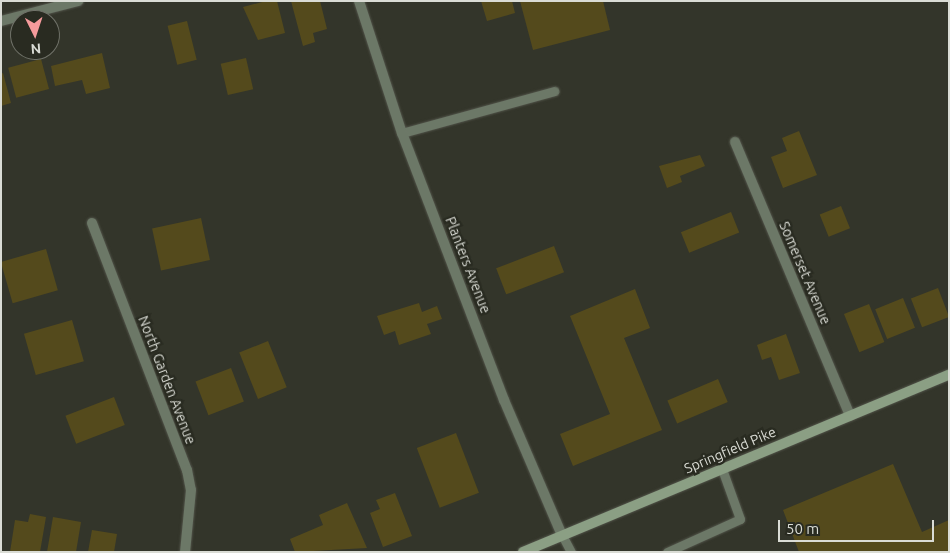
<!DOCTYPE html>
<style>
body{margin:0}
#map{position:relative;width:950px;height:553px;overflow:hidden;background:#33352a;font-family:Ubuntu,sans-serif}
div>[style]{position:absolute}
.building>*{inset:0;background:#544a1c;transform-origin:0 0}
.roads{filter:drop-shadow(0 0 1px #515349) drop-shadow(0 0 1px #515349)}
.service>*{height:9px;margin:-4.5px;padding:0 4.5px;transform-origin:4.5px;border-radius:4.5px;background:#6c7867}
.minor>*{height:10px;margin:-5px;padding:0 5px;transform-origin:5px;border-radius:5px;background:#6c7867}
.secondary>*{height:10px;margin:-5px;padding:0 5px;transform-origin:5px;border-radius:5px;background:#8b9f84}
span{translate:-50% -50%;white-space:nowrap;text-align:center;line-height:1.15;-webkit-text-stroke:5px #292b21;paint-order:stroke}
.street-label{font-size:14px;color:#dadcd5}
.frame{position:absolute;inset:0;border:2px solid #dadcd5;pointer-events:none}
.north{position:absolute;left:10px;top:10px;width:50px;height:50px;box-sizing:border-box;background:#292b21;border:1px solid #707269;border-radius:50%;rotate:176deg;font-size:14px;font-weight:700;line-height:20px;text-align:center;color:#dadcd5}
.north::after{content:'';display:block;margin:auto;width:18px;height:22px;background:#f59b9c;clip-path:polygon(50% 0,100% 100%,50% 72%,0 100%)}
.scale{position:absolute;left:778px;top:520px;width:156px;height:22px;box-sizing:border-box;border:2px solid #dadcd5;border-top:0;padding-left:6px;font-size:15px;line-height:18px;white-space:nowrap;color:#dadcd5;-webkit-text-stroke:4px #292b21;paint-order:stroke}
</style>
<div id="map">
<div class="building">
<i style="clip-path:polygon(266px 1px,277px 1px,285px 33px,258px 40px,243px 7px)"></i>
<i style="clip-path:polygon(291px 1px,320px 1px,327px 29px,313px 33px,315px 42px,303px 46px)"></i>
<i style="clip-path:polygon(481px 1px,512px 1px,515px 13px,487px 21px)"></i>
<i style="clip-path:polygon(520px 1px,603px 1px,610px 30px,533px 50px)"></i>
<i style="left:187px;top:21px;width:40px;height:20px;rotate:76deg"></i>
<i style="clip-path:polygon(102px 53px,110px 88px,86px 94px,82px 80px,55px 86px,51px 66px)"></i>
<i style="left:246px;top:58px;width:32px;height:26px;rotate:77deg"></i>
<i style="left:41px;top:59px;width:31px;height:34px;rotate:75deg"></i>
<i style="clip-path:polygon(3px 73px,11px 103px,1px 106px,1px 74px)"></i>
<i style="clip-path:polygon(799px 131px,817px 175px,783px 188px,771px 157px,787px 151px,782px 138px)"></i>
<i style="clip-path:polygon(700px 155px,705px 166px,680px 176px,682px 182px,667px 188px,659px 166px)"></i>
<i style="left:841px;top:206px;width:24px;height:23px;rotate:68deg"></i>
<i style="left:731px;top:212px;width:22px;height:54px;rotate:68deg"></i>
<i style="left:201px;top:218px;width:43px;height:50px;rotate:78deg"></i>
<i style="left:554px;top:246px;width:28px;height:62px;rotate:69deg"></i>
<i style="left:46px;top:249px;width:43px;height:47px;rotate:74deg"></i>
<i style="left:938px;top:288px;width:31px;height:29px;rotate:69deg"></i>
<i style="clip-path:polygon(635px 289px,650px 328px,624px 338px,662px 430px,573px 466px,560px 434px,610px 414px,570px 316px)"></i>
<i style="left:903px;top:298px;width:32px;height:30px;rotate:68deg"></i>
<i style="clip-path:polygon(419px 303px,422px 312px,437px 306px,442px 319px,427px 324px,431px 334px,399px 345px,395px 331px,384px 335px,377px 316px)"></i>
<i style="left:869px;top:304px;width:41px;height:27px;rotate:68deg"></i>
<i style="left:72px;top:320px;width:43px;height:50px;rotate:74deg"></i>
<i style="clip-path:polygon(786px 334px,800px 373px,779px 380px,771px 357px,762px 360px,757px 345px)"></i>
<i style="left:268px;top:341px;width:50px;height:31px;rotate:68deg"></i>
<i style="left:231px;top:368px;width:36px;height:38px;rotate:69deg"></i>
<i style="left:718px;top:379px;width:25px;height:55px;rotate:67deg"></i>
<i style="left:114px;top:397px;width:30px;height:52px;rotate:69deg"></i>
<i style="left:456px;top:433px;width:64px;height:42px;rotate:69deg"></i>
<i style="clip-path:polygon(893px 464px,922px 532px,949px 520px,949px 552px,799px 552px,783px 510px)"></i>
<i style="clip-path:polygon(395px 493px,412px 536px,383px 547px,370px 513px,380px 509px,376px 500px)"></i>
<i style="clip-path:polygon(347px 503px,367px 548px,295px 552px,290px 539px,323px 525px,319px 515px)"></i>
<i style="clip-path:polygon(30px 514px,46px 517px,40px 552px,10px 552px,15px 520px,28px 522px)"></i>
<i style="clip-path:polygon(53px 517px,81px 522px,76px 552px,47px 552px)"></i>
<i style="clip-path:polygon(92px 530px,117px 534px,114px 552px,88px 552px)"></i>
</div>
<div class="roads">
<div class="service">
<i style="left:402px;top:133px;width:158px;rotate:-15.4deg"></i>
<i style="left:562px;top:535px;width:19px;rotate:62deg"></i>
<i style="left:667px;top:552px;width:80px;rotate:-24.3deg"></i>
<i style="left:740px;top:519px;width:53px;rotate:-109.8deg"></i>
</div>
<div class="minor">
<i style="left:359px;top:1px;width:139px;rotate:72deg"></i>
<i style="left:402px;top:133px;width:286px;rotate:69.1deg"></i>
<i style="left:504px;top:400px;width:147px;rotate:66.8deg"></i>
<i style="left:1px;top:21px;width:80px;rotate:-14.6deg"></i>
<i style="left:735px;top:142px;width:297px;rotate:67.2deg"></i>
<i style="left:92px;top:223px;width:265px;rotate:69deg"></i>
<i style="left:187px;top:470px;width:20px;rotate:79deg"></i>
<i style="left:191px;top:490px;width:62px;rotate:95.5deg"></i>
</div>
<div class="secondary">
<i style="left:523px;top:552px;width:461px;rotate:-22.6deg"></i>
</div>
</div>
<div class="street-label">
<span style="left:468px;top:265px;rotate:69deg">Planters Avenue</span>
<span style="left:805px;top:273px;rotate:67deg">Somerset Avenue</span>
<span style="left:167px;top:380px;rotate:69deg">North Garden Avenue</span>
<span style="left:730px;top:450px;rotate:-23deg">Springfield Pike</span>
</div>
<div class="frame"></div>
<div class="north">N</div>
<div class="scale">50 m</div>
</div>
